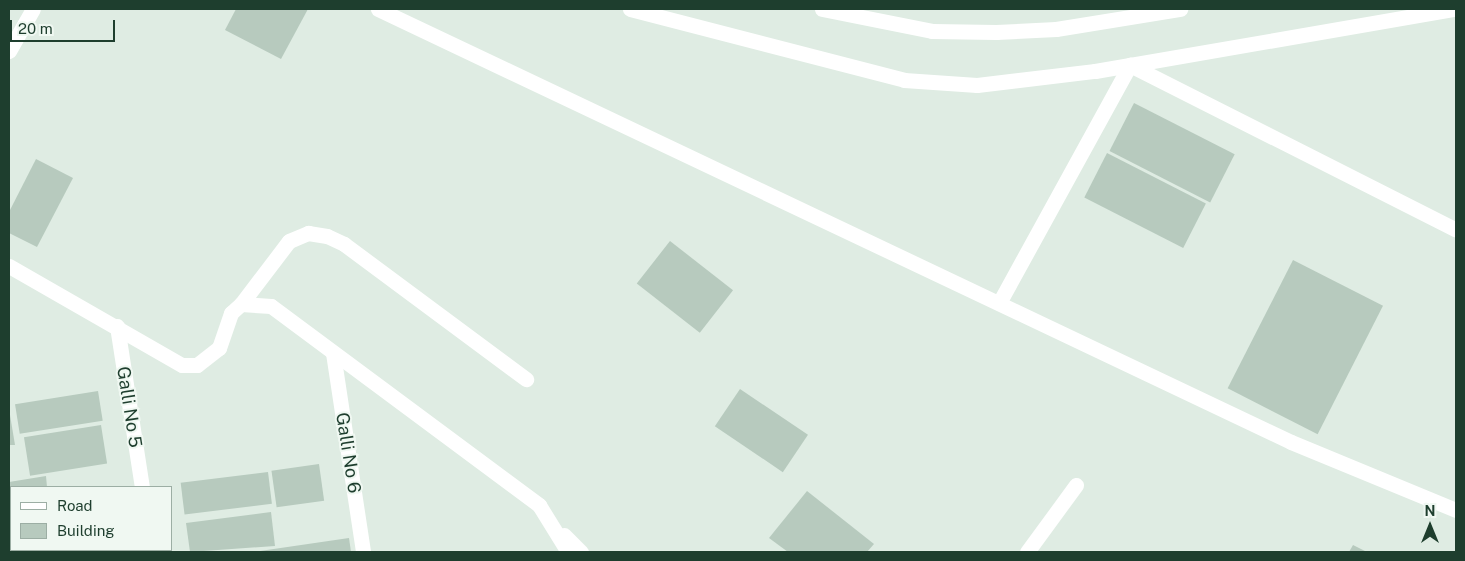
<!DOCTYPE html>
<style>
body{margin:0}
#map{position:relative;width:1465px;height:561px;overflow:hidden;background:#dfece3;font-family:"Public Sans",sans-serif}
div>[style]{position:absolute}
.building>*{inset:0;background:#b7cabe;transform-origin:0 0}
.minor>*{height:15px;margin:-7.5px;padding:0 7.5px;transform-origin:7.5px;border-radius:7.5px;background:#fff}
.tertiary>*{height:15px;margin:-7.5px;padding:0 7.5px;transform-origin:7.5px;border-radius:7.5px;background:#fff}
span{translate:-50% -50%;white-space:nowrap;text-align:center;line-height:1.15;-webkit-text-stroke:4px #f0f8f2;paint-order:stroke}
.street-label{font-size:18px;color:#1e3e2e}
.frame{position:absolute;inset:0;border:10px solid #1e3e2e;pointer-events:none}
.legend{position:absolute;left:10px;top:486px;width:162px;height:65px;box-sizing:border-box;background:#f0f8f2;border:1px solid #9caea4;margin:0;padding:6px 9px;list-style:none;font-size:15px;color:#1e3e2e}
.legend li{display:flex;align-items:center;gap:10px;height:25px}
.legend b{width:25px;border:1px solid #9caea4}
.north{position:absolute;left:1405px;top:501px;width:50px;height:50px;-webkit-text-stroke:4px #f0f8f2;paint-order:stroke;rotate:0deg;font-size:14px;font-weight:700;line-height:20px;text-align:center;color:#1e3e2e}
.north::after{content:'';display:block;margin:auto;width:18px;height:22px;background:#1e3e2e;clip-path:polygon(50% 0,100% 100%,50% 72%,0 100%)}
.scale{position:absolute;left:10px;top:20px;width:105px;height:22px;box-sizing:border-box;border:2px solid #1e3e2e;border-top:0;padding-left:6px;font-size:15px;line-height:18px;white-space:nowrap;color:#1e3e2e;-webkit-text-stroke:4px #f0f8f2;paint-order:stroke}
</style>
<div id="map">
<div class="building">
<i style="clip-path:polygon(236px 9px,308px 9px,281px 59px,225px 30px)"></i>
<i style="left:1134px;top:103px;width:113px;height:54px;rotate:27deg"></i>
<i style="left:1107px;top:153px;width:111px;height:50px;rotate:27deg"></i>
<i style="clip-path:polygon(36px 159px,73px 178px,37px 247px,9px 233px,9px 212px)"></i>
<i style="left:670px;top:241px;width:80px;height:54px;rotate:38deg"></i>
<i style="left:1293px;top:260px;width:101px;height:144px;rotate:27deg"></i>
<i style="left:740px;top:389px;width:82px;height:45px;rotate:34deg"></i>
<i style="left:98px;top:391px;width:30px;height:84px;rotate:81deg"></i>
<i style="clip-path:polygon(9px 409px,15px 445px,9px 445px)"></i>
<i style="left:101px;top:425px;width:39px;height:78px;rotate:81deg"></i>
<i style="left:319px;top:464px;width:37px;height:48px;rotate:82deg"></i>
<i style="left:268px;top:472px;width:32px;height:88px;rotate:83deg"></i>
<i style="clip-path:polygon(46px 476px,47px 487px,11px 487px,9px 522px,9px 482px)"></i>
<i style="clip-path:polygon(807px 491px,874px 544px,867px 552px,788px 552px,769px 538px)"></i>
<i style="clip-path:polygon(271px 512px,275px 546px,190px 552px,186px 523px)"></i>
<i style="clip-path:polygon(349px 538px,351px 552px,260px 552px,260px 551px)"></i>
<i style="clip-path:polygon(1353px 545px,1367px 552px,1349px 552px)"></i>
<i style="left:60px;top:550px;width:88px;height:2px"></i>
</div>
<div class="minor">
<i style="left:378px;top:9px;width:1010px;rotate:25.37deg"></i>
<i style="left:1291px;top:442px;width:178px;rotate:22.4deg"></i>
<i style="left:9px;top:51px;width:48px;rotate:-60.3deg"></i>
<i style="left:9px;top:266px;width:199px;rotate:29.8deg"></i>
<i style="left:182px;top:365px;width:15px"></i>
<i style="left:197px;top:365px;width:28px;rotate:-38deg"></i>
<i style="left:219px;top:348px;width:37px;rotate:-71deg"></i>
<i style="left:231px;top:313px;width:13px;rotate:-42deg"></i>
<i style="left:241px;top:304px;width:30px;rotate:4deg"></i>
<i style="left:271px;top:306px;width:334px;rotate:36.6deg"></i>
<i style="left:539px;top:505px;width:55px;rotate:58.3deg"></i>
<i style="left:999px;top:303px;width:272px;rotate:-61.2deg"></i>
<i style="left:1130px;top:65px;width:365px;rotate:26.8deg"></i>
<i style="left:241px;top:304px;width:79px;rotate:-52.7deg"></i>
<i style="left:289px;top:241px;width:21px;rotate:-23deg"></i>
<i style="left:308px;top:233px;width:19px;rotate:9deg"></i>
<i style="left:327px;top:236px;width:19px;rotate:25deg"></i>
<i style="left:344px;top:244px;width:227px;rotate:36.6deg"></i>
<i style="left:117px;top:326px;width:163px;rotate:81.2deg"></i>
<i style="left:333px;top:353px;width:201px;rotate:81.4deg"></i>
<i style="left:564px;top:535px;width:24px;rotate:45deg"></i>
<i style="left:151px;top:550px;width:2px;rotate:63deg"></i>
<i style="left:1027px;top:552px;width:83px;rotate:-53.8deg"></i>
</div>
<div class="tertiary">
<i style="left:630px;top:9px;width:283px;rotate:14.5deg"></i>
<i style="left:904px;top:80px;width:73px;rotate:3.9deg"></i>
<i style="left:977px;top:85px;width:119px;rotate:-6.8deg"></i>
<i style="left:1095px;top:71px;width:363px;rotate:-9.8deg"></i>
<i style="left:822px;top:9px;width:112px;rotate:11.3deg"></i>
<i style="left:932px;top:31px;width:64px;rotate:0.9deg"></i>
<i style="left:996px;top:32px;width:60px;rotate:-2.9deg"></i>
<i style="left:1056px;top:29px;width:126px;rotate:-9.2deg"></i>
</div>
<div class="street-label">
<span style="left:129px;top:407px;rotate:81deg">Galli No 5</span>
<span style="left:348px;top:453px;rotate:81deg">Galli No 6</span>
</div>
<div class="frame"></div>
<ul class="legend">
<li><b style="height:6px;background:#fff"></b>Road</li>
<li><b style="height:14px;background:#b7cabe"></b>Building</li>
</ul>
<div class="north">N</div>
<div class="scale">20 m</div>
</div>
